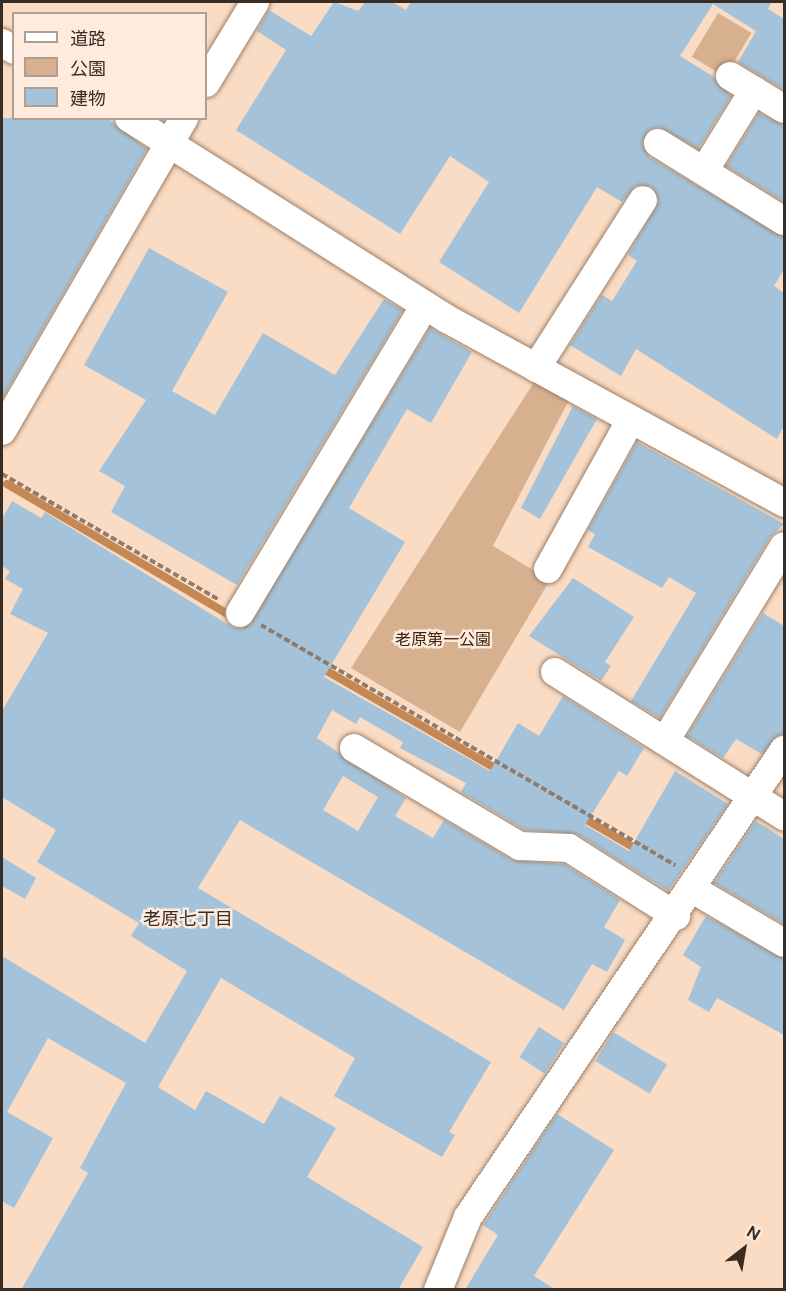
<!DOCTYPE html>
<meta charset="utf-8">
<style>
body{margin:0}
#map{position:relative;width:786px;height:1291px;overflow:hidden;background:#fadbc3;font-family:"Public Sans","Noto Sans JP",sans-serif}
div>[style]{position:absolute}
.green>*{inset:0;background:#d7b090;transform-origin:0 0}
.stream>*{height:8px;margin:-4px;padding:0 4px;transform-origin:4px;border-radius:4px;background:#c58854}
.building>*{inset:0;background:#a4c3da;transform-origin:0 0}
.path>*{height:4px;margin-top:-2px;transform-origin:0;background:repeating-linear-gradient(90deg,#917c6c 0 6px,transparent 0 9px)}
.roads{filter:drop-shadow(0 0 2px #9c806a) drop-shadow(0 0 2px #9c806a)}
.minor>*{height:28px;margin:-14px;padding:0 14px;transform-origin:14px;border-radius:14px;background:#fff}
span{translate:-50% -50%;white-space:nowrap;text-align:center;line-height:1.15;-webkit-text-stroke:5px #feebdd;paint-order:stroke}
.park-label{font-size:16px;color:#3e250e}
.neighbourhood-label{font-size:18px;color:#382c23}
.frame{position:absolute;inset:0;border:3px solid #382c23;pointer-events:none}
.legend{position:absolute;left:12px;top:12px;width:195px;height:108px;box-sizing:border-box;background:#feebdd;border:2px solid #af9f93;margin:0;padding:8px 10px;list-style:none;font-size:18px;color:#382c23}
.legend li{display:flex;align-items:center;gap:12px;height:30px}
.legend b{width:30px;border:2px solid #af9f93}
.north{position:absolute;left:714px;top:1219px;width:60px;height:60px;-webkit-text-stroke:4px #feebdd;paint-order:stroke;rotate:31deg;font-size:16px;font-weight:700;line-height:24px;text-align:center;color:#382c23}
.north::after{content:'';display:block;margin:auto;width:21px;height:27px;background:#382c23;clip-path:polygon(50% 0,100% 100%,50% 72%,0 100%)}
</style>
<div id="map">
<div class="green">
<i style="left:718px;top:13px;width:39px;height:51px;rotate:31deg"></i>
<i style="clip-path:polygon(536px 379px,570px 398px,493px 546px,550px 580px,460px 732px,351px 668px)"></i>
</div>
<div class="stream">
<i style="left:7px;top:484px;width:290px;rotate:30.5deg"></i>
<i style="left:320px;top:667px;width:210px;rotate:30deg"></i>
<i style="left:580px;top:816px;width:69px;rotate:30.3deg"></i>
</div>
<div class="building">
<i style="clip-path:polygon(334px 2px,358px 11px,365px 2px,392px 2px,406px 10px,411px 2px,772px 2px,768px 9px,784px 19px,784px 90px,738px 62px,756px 31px,713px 4px,680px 56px,714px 77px,731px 96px,698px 149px,659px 127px,650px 129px,642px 143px,649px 157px,784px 237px,784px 269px,774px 286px,784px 293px,784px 426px,777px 439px,636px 349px,621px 376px,570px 345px,602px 295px,612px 301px,637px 261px,628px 255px,659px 201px,651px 186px,635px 186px,622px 202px,597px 187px,519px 313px,439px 262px,489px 182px,450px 156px,400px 234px,236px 130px,286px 50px,257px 31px,269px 10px,311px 36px)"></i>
<i style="clip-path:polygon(759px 113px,784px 125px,784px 202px,726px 166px)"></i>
<i style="clip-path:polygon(2px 118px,107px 118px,147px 149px,2px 399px)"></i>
<i style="clip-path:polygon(149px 248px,228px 292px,172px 391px,215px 415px,263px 333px,335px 375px,384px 299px,403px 310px,237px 585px,111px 512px,125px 486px,99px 471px,146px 400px,84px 365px)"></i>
<i style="clip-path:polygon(evenodd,430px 328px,472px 352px,431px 423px,407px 409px,349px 508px,405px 542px,324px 677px,490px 771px,518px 723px,539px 736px,563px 696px,644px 748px,627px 776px,619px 771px,585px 825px,629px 851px,675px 771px,728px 804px,668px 891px,577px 834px,525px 830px,461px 792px,466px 783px,400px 748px,403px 742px,360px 717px,356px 724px,332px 710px,317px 738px,406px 798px,395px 816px,433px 838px,444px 820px,512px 860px,564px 864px,620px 900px,604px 927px,625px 940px,607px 972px,592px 964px,564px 1010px,240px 820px,198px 888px,491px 1062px,449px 1132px,455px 1135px,442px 1157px,334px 1096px,355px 1058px,221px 978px,158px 1087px,195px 1110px,206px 1091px,264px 1124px,280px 1096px,336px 1128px,307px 1177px,423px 1247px,398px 1290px,21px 1290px,88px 1173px,80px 1168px,126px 1083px,48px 1038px,7px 1112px,53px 1138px,14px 1208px,2px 1201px,2px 956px,145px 1043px,187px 971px,131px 936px,139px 923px,37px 862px,56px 830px,2px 797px,2px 711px,48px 633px,10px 614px,23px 589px,5px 579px,10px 571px,2px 566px,2px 519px,12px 501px,41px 518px,45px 512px,232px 627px,247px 628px,430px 328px,343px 776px,378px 797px,358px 831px,323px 810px,343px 776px)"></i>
<i style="clip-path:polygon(573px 406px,597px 419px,540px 519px,521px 508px)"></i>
<i style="clip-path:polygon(637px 442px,784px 524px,770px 537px,660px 718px,631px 701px,696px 593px,669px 577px,662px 588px,588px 547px,595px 534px,588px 530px)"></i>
<i style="clip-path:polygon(573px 578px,634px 617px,605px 662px,611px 666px,601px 681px,529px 636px)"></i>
<i style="clip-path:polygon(763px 613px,784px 626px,784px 734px,762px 754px,736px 739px,723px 758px,687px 736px)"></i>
<i style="clip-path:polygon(756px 821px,784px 839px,784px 924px,714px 883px)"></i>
<i style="clip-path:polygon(2px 857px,36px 878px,25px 899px,2px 886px)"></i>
<i style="clip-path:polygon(706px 916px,784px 959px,784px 1035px,717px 998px,709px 1012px,688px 1000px,701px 967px,683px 955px)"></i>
<i style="left:539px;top:1027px;width:30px;height:36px;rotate:33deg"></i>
<i style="left:613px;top:1032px;width:63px;height:34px;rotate:31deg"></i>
<i style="clip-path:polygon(557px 1114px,614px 1150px,534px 1276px,556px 1290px,465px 1290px,498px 1235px,483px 1225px)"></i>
</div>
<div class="path">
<i style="left:2px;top:474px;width:251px;rotate:30.1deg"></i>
<i style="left:261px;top:625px;width:479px;rotate:30.1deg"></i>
</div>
<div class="roads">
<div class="minor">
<i style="left:2px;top:43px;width:14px;rotate:30deg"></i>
<i style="left:730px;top:76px;width:63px;rotate:31.4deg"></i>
<i style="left:206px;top:83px;width:95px;rotate:-58.8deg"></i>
<i style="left:129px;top:118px;width:376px;rotate:32.3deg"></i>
<i style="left:447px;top:319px;width:384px;rotate:28.6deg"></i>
<i style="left:658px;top:143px;width:148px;rotate:31.8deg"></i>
<i style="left:704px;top:171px;width:95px;rotate:-58.3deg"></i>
<i style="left:536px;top:368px;width:199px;rotate:-57.5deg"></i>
<i style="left:2px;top:431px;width:362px;rotate:-59.8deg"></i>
<i style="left:548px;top:569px;width:171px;rotate:-61deg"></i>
<i style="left:240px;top:613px;width:359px;rotate:-59deg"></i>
<i style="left:555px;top:672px;width:271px;rotate:32.2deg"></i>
<i style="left:665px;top:741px;width:228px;rotate:-58.6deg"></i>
<i style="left:354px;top:748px;width:193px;rotate:30.6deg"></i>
<i style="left:520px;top:846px;width:49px;rotate:2.3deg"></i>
<i style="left:569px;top:848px;width:127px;rotate:32.4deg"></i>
<i style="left:694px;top:890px;width:104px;rotate:30.5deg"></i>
<i style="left:438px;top:1290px;width:79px;rotate:-67.7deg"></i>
<i style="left:468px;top:1217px;width:564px;rotate:-55.92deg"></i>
</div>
</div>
<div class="park-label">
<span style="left:443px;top:640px">老原第一公園</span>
</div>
<div class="neighbourhood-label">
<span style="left:188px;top:919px">老原七丁目</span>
</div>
<div class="frame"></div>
<ul class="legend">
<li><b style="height:8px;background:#fff"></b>道路</li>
<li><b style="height:16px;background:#d7b090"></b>公園</li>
<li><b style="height:16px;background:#a4c3da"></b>建物</li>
</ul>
<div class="north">N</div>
</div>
